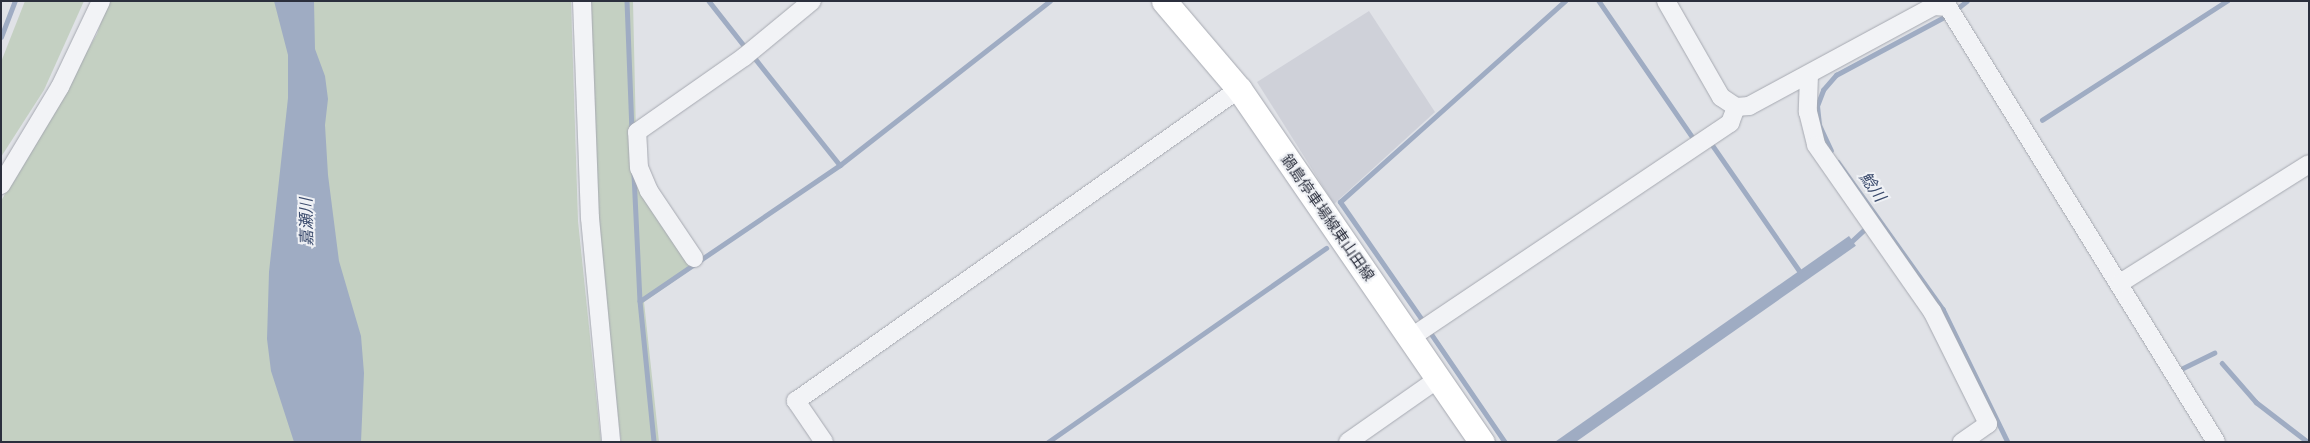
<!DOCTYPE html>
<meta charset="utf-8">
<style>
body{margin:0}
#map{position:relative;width:2310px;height:443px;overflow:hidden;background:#e0e2e7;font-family:"Nunito Sans","Noto Sans JP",sans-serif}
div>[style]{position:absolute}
.built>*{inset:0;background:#cfd1d9}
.green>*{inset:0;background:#c4d0c2}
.water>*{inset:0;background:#9facc3;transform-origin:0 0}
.stream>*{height:4.5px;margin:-2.25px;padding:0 2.25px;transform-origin:2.25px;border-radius:2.25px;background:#9facc3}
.roads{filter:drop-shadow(0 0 1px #a6a9b1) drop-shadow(0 0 1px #a6a9b1)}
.minor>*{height:18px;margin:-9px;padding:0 9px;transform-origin:9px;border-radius:9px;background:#f2f3f6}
.secondary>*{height:25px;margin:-12.5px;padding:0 12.5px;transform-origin:12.5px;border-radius:12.5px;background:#fff}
span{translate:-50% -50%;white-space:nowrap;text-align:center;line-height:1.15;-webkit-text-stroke:4px #eff1f5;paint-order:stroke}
.street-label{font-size:15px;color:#2b2f3d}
.water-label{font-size:16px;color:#3a4a6c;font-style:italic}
.frame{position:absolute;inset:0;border:2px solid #2b2f3d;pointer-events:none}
</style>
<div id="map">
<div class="built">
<i style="clip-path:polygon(1369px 11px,1435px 112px,1334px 204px,1257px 82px)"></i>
</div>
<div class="green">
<i style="clip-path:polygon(25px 1px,84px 1px,44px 90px,1px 157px,1px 62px)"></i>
<i style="clip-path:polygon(108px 1px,571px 1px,578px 221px,601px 442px,1px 442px,1px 201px,97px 34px)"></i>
<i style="clip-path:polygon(591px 1px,633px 1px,637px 180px,693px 268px,644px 302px,659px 442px,621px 442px,596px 219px)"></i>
</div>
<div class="water">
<i style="clip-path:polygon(274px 1px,314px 1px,315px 49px,325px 76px,328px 99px,325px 125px,328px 175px,339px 261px,361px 336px,364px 373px,361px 442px,294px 442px,271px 371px,267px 339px,269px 272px,288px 98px,288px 55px)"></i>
<i style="left:1849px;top:236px;width:12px;height:361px;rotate:55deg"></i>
</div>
<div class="stream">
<i style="left:627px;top:1px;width:128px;rotate:87.8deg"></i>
<i style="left:709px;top:1px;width:60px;rotate:51.8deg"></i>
<i style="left:1599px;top:1px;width:166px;rotate:55.5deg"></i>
<i style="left:1954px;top:11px;width:16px;rotate:-38deg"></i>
<i style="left:1px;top:37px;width:39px;rotate:-69deg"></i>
<i style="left:754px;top:57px;width:138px;rotate:51.5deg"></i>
<i style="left:2042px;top:120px;width:220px;rotate:-32.8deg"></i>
<i style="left:1711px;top:143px;width:155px;rotate:55.3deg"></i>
<i style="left:1831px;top:151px;width:29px;rotate:-115deg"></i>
<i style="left:1819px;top:125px;width:19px;rotate:-96deg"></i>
<i style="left:1817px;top:106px;width:17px;rotate:-69deg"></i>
<i style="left:1823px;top:90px;width:20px;rotate:-49deg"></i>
<i style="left:1836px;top:75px;width:127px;rotate:-28.2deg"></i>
<i style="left:1838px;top:162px;width:181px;rotate:54.5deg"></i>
<i style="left:1943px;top:309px;width:148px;rotate:64deg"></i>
<i style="left:634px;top:174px;width:127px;rotate:87.3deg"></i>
<i style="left:640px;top:301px;width:142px;rotate:84.3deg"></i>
<i style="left:1852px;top:241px;width:22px;rotate:-43deg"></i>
<i style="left:640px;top:301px;width:242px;rotate:-34.2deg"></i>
<i style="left:840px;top:165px;width:266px;rotate:-38deg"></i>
<i style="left:1424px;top:323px;width:147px;rotate:-124.8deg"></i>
<i style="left:1340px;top:202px;width:302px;rotate:-41.8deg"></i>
<i style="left:1428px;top:329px;width:137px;rotate:55.7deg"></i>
<i style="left:2222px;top:363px;width:52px;rotate:48.9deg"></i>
<i style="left:2256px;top:402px;width:66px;rotate:37.6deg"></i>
<i style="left:2181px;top:369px;width:37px;rotate:-26deg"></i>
<i style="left:1048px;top:442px;width:339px;rotate:-34.9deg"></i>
</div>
<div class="roads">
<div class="minor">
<i style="left:582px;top:1px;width:217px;rotate:87.9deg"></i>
<i style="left:590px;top:218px;width:225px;rotate:84.6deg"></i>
<i style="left:1666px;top:1px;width:111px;rotate:60.2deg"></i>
<i style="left:1721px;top:97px;width:18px;rotate:34deg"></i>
<i style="left:1736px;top:107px;width:13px;rotate:-4deg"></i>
<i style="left:1749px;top:106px;width:210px;rotate:-28.4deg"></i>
<i style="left:1934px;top:6px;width:14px;rotate:4deg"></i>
<i style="left:1948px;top:7px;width:511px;rotate:58.36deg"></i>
<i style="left:1809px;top:75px;width:37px;rotate:92deg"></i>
<i style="left:1808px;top:112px;width:34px;rotate:76deg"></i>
<i style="left:1816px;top:145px;width:203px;rotate:55.1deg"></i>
<i style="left:1932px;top:311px;width:126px;rotate:63.6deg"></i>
<i style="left:1988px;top:424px;width:32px;rotate:145deg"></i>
<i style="left:1px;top:185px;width:114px;rotate:-59deg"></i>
<i style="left:60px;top:87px;width:95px;rotate:-64.5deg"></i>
<i style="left:694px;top:258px;width:81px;rotate:-123.9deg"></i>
<i style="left:649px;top:191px;width:25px;rotate:-113deg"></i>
<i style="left:639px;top:168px;width:36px;rotate:-93deg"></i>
<i style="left:637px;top:132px;width:131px;rotate:-35deg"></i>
<i style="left:744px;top:57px;width:88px;rotate:-39.5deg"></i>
<i style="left:2120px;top:283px;width:223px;rotate:-32.2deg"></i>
<i style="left:1410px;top:338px;width:386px;rotate:-33.9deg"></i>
<i style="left:1730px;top:123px;width:17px;rotate:-69deg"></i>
<i style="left:824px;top:442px;width:50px;rotate:-124.3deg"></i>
<i style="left:796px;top:401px;width:542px;rotate:-35.16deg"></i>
<i style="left:1348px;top:442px;width:110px;rotate:-35deg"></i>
</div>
<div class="secondary">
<i style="left:1164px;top:1px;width:116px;rotate:49.6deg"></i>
<i style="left:1239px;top:89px;width:429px;rotate:55.5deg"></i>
</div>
</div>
<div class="street-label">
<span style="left:1327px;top:218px;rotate:55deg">鍋島停車場線東山田線</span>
</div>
<div class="water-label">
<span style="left:1872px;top:187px;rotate:55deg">鯰川</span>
<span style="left:307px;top:222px;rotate:-91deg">嘉瀬川</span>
</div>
<div class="frame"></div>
</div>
